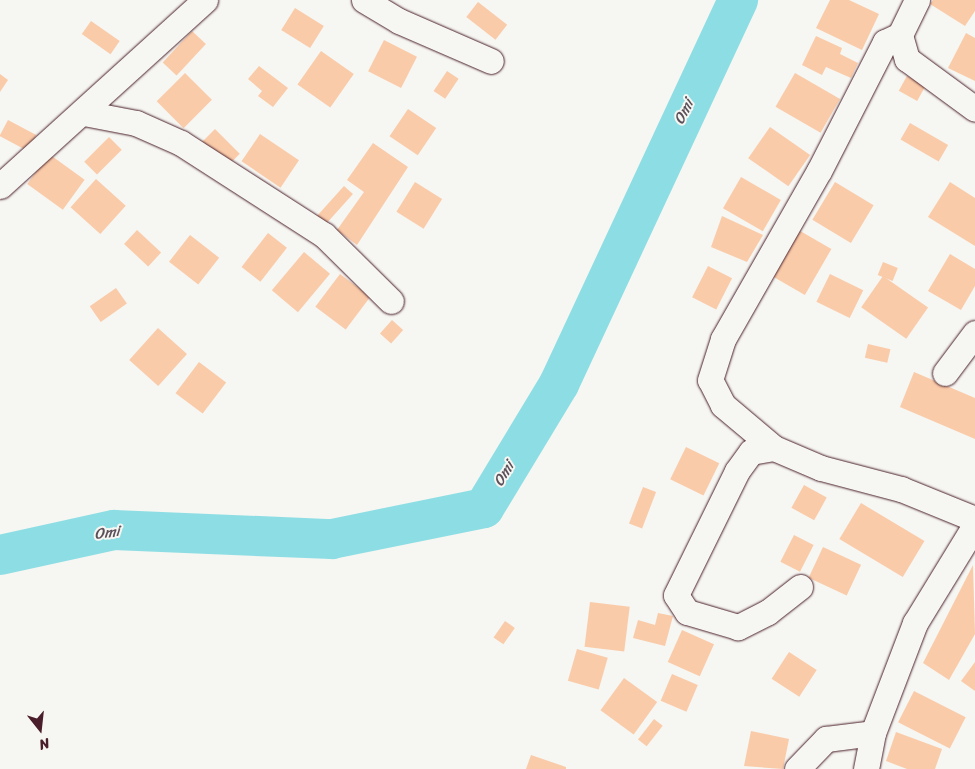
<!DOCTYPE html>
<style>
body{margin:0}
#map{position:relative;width:975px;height:769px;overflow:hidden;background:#f6f6f2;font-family:Sriracha,sans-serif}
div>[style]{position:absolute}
.river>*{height:40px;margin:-20px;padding:0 20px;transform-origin:20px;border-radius:20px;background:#8ddee4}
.building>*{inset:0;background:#facba9;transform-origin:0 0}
.roads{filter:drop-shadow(0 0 1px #4a1f2b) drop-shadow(0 0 1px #4a1f2b)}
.minor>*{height:25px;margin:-12.5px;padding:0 12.5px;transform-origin:12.5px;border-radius:12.5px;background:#f6f6f2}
span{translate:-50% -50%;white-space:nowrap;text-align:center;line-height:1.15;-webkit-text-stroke:4px #f6f6f2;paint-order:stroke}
.water-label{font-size:15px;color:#5b4f59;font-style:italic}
.north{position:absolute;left:15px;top:704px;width:50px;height:50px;-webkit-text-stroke:4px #f6f6f2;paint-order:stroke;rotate:164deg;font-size:14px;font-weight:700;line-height:20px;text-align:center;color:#4a1f2b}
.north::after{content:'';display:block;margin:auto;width:18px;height:22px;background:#4a1f2b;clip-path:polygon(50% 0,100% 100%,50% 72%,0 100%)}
</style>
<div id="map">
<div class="river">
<i style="left:0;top:555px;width:117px;rotate:-12.4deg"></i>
<i style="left:114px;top:530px;width:218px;rotate:2.4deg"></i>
<i style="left:332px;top:539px;width:155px;rotate:-11.5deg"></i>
<i style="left:484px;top:508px;width:145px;rotate:-58.8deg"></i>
<i style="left:559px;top:384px;width:424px;rotate:-65deg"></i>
</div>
<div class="building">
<i style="clip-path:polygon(830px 0,849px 0,879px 14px,862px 50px,816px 28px)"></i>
<i style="clip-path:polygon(933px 0,975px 0,975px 11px,965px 26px,930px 4px)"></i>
<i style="left:478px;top:2px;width:37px;height:19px;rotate:38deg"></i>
<i style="left:295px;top:8px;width:34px;height:26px;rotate:32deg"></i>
<i style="left:91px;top:21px;width:35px;height:16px;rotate:35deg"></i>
<i style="left:192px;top:31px;width:19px;height:43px;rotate:43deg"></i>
<i style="clip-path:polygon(966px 33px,975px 38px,975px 81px,948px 68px)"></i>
<i style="clip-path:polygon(816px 36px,842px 48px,840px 54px,858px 63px,851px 78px,826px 67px,822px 75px,802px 65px)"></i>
<i style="left:384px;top:40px;width:37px;height:35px;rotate:27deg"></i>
<i style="left:321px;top:51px;width:40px;height:41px;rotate:35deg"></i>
<i style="clip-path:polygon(259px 66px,288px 88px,273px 107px,258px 96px,262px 91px,248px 79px)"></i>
<i style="left:447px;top:71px;width:14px;height:24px;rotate:34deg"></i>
<i style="left:185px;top:73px;width:38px;height:40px;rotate:45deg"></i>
<i style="left:795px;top:73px;width:52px;height:39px;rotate:30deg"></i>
<i style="clip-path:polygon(0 74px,8px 80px,0 92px)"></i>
<i style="left:907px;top:76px;width:21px;height:17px;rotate:29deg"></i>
<i style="left:408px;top:109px;width:34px;height:33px;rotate:34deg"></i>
<i style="left:8px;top:120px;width:32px;height:18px;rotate:28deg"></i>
<i style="left:910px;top:123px;width:44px;height:19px;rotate:30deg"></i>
<i style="left:770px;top:127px;width:49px;height:38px;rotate:35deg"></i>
<i style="left:215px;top:129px;width:35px;height:18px;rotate:45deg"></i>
<i style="left:260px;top:134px;width:47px;height:33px;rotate:34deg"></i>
<i style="left:109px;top:137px;width:18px;height:35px;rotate:45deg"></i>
<i style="clip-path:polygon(373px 143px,408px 167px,357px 245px,337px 230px,364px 192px,347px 180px)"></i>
<i style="left:49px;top:154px;width:44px;height:37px;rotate:36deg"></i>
<i style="left:741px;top:177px;width:46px;height:36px;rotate:30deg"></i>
<i style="left:96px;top:179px;width:40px;height:38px;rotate:42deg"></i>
<i style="left:415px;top:182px;width:32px;height:35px;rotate:32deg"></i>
<i style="left:835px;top:182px;width:45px;height:44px;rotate:31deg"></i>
<i style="clip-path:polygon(950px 182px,975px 198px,975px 246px,928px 217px)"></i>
<i style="left:344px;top:186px;width:12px;height:40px;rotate:42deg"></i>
<i style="clip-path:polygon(722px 216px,763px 235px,747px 262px,711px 247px)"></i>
<i style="left:795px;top:228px;width:42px;height:53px;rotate:30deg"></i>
<i style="left:137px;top:230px;width:33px;height:19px;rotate:43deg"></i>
<i style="left:268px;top:233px;width:24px;height:43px;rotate:38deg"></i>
<i style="left:190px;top:235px;width:37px;height:34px;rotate:38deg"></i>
<i style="left:304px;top:252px;width:34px;height:50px;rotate:40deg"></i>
<i style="clip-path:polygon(950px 254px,975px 269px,975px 286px,961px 310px,928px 291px)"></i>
<i style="left:883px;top:262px;width:16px;height:14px;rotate:22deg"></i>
<i style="left:708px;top:266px;width:27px;height:35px;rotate:27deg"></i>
<i style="left:340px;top:274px;width:38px;height:41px;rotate:37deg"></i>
<i style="left:830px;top:274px;width:37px;height:31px;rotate:26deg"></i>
<i style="left:883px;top:276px;width:55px;height:38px;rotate:35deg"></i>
<i style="left:116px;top:288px;width:19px;height:32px;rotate:55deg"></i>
<i style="left:392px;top:320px;width:15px;height:18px;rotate:42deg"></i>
<i style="left:158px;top:328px;width:39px;height:43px;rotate:42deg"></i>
<i style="left:868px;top:344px;width:23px;height:14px;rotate:13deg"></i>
<i style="left:199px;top:362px;width:34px;height:39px;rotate:37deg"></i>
<i style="clip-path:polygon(914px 372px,975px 398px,975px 439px,900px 407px)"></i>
<i style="left:686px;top:447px;width:37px;height:36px;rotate:26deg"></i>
<i style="left:804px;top:485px;width:26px;height:26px;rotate:29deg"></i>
<i style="left:643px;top:487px;width:14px;height:39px;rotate:21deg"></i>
<i style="left:861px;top:503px;width:74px;height:42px;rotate:31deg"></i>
<i style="left:794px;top:535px;width:22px;height:30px;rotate:27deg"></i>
<i style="left:823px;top:547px;width:42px;height:34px;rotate:25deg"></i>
<i style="clip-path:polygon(973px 565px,975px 634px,949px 680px,923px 663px)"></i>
<i style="left:590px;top:602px;width:40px;height:45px;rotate:7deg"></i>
<i style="clip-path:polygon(658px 613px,673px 616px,665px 646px,633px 638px,638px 620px,655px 625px)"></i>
<i style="left:505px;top:621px;width:12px;height:20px;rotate:35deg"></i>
<i style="left:682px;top:630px;width:35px;height:35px;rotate:24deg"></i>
<i style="left:577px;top:649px;width:32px;height:33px;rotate:16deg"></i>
<i style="left:789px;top:652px;width:33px;height:32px;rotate:33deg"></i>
<i style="clip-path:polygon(975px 662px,975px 691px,961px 681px)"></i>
<i style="left:672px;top:674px;width:28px;height:29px;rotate:23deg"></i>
<i style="left:624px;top:678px;width:41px;height:40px;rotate:36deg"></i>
<i style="left:914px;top:691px;width:58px;height:35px;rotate:27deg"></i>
<i style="left:654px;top:719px;width:11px;height:26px;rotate:38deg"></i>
<i style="clip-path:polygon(751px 731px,789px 739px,783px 769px,744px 766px)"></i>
<i style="clip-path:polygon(896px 732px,942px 749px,935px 769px,907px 769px,886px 761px)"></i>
<i style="clip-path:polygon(531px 755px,566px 767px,566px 769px,526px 769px)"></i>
</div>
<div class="roads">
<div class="minor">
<i style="left:364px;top:0;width:41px;rotate:31deg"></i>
<i style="left:399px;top:21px;width:100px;rotate:23.5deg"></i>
<i style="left:917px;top:0;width:39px;rotate:116deg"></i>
<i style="left:900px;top:35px;width:25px;rotate:74deg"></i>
<i style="left:907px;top:59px;width:84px;rotate:36.3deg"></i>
<i style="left:84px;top:113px;width:53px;rotate:10.9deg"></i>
<i style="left:136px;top:123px;width:49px;rotate:24deg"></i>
<i style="left:181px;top:143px;width:170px;rotate:32.8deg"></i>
<i style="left:324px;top:235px;width:94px;rotate:44.6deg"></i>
<i style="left:0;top:186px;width:277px;rotate:-42.2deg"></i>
<i style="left:945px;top:373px;width:50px;rotate:-53.1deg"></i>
<i style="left:774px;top:448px;width:67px;rotate:-139.9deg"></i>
<i style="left:723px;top:405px;width:28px;rotate:-117deg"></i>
<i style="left:710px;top:380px;width:43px;rotate:-72.4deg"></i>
<i style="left:723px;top:339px;width:193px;rotate:-60.3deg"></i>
<i style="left:819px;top:171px;width:145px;rotate:-62.9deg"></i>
<i style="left:885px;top:42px;width:17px;rotate:-25deg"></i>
<i style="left:800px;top:587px;width:41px;rotate:142deg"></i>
<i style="left:768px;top:612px;width:34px;rotate:153deg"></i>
<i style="left:738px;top:627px;width:53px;rotate:-163.6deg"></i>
<i style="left:687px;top:612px;width:20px;rotate:-123deg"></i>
<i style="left:676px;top:595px;width:138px;rotate:-63.8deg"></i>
<i style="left:737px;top:471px;width:24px;rotate:-54deg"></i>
<i style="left:751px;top:452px;width:23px;rotate:-10deg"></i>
<i style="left:774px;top:448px;width:51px;rotate:23.1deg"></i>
<i style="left:821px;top:468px;width:83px;rotate:14.7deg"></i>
<i style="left:901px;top:489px;width:80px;rotate:22.1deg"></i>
<i style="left:797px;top:769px;width:42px;rotate:-46deg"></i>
<i style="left:826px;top:739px;width:47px;rotate:-7.3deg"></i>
<i style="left:866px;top:769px;width:37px;rotate:-79deg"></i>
<i style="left:873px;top:733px;width:118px;rotate:-69.1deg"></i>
<i style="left:915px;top:623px;width:115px;rotate:-58.5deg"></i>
</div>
</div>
<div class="water-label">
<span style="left:684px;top:112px;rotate:-64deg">Omi</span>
<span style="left:504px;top:474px;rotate:-59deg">Omi</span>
<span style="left:107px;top:533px;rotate:-8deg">Omi</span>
</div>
<div class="north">N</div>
</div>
